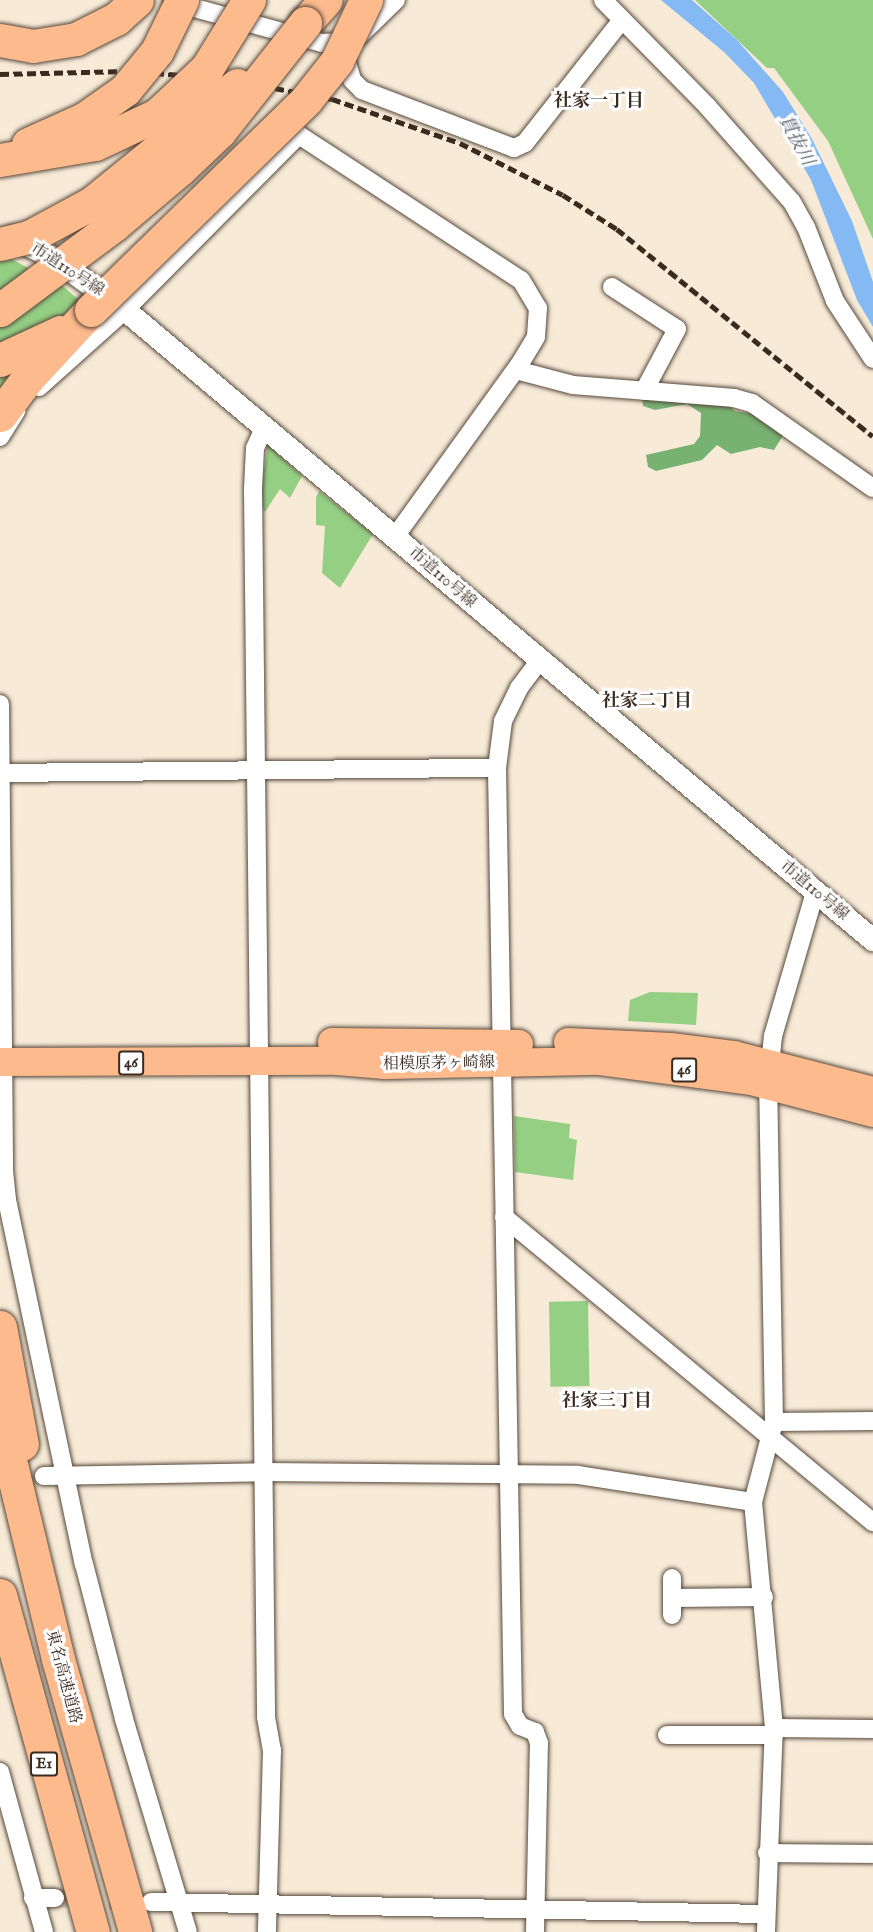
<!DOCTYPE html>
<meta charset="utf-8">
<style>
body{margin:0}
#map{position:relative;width:873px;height:1932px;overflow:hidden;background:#f7ebd8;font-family:"IM FELL English","Noto Serif JP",serif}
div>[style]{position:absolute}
.green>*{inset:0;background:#94cf84;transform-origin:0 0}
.forest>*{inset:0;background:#77b272}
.water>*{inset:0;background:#84b9f3}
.minor-tunnel>*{height:18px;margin-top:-9px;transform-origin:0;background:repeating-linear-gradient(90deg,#d1c4b3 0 18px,transparent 0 27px)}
.roads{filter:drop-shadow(0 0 2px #57473a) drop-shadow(0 0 2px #57473a)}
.minor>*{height:18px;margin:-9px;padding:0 9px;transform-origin:9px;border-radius:9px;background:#fff}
.tertiary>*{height:22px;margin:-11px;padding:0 11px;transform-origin:11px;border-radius:11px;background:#fff}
.primary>*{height:28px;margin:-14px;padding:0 14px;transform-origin:14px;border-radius:14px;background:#fcba8d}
.motorway>*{height:33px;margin:-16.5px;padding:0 16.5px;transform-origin:16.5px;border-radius:16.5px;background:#fcba8d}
.rail>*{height:4.5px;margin-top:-2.25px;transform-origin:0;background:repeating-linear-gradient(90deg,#3b2a1e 0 9px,transparent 0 13.5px)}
.bridges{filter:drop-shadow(0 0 2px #57473a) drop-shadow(0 0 2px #57473a)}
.motorway-bridge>*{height:33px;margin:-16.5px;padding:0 16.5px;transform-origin:16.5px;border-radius:16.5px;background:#fcba8d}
span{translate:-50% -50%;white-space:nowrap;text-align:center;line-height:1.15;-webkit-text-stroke:6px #fff;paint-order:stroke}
.shield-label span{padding:2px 4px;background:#fff;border:2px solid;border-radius:4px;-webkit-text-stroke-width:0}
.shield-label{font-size:15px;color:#3b2a1e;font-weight:700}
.street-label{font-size:16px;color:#3b2a1e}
.neighbourhood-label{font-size:18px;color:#3b2a1e;font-weight:700}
.water-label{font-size:18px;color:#555c69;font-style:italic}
</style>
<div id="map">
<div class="green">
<i style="clip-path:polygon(695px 0,873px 0,873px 239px,828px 141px,774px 68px,767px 68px)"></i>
<i style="clip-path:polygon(0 253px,64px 287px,96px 315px,0 425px)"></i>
<i style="clip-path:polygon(268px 445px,302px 476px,290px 498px,280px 489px,265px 512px,259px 501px)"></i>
<i style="clip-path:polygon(319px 491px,373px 534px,340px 588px,322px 573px,325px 526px,316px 525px,316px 497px)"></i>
<i style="clip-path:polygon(650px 992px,698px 993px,696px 1025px,628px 1021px,630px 1000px)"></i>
<i style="clip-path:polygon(514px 1116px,570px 1124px,569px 1138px,577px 1140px,573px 1180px,515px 1172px)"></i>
<i style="left:588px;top:1301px;width:85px;height:39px;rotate:89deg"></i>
</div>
<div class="forest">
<i style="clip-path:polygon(642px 398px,727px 404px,735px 411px,753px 414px,784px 434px,774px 450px,760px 447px,731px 454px,717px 445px,702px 460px,656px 471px,648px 467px,646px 455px,694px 444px,700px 436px,701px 413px,687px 404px,655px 410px,643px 406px)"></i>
</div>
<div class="water">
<i style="clip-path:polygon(661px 0,692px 0,736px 39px,783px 92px,812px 139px,852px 221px,873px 282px,873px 327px,857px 300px,811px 180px,754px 83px,724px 52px)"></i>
</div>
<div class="minor-tunnel">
<i style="left:55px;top:1898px;width:79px;rotate:2.2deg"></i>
</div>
<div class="roads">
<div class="minor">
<i style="left:603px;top:0;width:148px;rotate:45.5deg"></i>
<i style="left:707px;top:106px;width:128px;rotate:48.5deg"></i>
<i style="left:792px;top:202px;width:29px;rotate:61deg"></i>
<i style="left:806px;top:227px;width:79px;rotate:68.6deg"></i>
<i style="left:835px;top:301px;width:69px;rotate:56.8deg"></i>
<i style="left:173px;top:2px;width:155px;rotate:15.4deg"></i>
<i style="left:322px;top:43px;width:19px;rotate:-3deg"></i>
<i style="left:341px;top:42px;width:20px;rotate:-20deg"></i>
<i style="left:360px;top:35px;width:50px;rotate:-44.2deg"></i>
<i style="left:343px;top:50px;width:31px;rotate:73deg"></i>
<i style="left:352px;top:80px;width:14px;rotate:45deg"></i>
<i style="left:362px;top:90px;width:163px;rotate:20.9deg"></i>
<i style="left:514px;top:148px;width:12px;rotate:-24deg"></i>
<i style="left:525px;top:143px;width:155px;rotate:-51.8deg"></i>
<i style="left:612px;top:287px;width:77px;rotate:32.9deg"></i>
<i style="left:677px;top:329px;width:70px;rotate:118deg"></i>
<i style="left:516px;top:370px;width:59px;rotate:14.7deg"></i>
<i style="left:573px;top:385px;width:162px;rotate:4.6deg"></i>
<i style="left:734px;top:398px;width:19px;rotate:16deg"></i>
<i style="left:752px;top:403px;width:148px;rotate:35.1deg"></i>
<i style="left:39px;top:387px;width:115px;rotate:-41.8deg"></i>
<i style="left:125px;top:310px;width:247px;rotate:-45.2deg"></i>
<i style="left:299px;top:135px;width:265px;rotate:33.2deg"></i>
<i style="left:521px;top:280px;width:33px;rotate:59deg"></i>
<i style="left:538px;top:308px;width:29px;rotate:94deg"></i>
<i style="left:536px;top:337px;width:29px;rotate:121deg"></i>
<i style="left:521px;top:362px;width:216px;rotate:125.8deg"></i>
<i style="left:264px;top:428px;width:22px;rotate:114deg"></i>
<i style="left:255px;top:448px;width:41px;rotate:92.8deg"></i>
<i style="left:253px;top:489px;width:1228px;rotate:89.39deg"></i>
<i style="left:266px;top:1717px;width:34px;rotate:80deg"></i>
<i style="left:272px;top:1750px;width:182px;rotate:91.6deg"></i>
<i style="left:0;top:437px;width:31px;rotate:-58deg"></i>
<i style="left:0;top:704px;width:467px;rotate:89.5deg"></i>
<i style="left:4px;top:1171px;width:29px;rotate:84deg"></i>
<i style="left:7px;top:1200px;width:372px;rotate:78.1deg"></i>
<i style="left:84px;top:1564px;width:160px;rotate:75.5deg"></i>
<i style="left:124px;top:1719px;width:222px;rotate:73.3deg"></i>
<i style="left:0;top:773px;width:497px;rotate:-0.6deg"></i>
<i style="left:504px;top:1217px;width:479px;rotate:39.6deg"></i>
<i style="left:774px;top:1422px;width:99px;rotate:-0.6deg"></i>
<i style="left:44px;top:1476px;width:220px;rotate:-1deg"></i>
<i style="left:264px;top:1472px;width:314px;rotate:0.5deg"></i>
<i style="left:578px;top:1475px;width:177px;rotate:8.8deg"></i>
<i style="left:672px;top:1598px;width:92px;rotate:-0.6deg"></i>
<i style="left:672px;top:1615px;width:37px;rotate:-90deg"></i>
<i style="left:774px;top:1728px;width:99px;rotate:0.6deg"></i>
<i style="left:667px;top:1735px;width:107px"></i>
<i style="left:0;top:1772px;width:166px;rotate:74.6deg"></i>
<i style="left:767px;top:1853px;width:106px;rotate:0.5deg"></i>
<i style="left:33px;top:1898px;width:22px"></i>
<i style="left:151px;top:1902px;width:614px;rotate:1.12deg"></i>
<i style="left:535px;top:1932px;width:189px;rotate:-88.8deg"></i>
<i style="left:539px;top:1743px;width:12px;rotate:-110deg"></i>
<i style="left:535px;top:1732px;width:16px;rotate:-158deg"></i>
<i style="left:520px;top:1726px;width:14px;rotate:-120deg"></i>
<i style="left:513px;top:1714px;width:946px;rotate:-90.97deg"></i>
<i style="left:497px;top:768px;width:47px;rotate:-82.7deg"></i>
<i style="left:503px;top:721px;width:37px;rotate:-64deg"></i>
<i style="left:519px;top:688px;width:34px;rotate:-53deg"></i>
<i style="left:766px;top:1932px;width:204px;rotate:-87.8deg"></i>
<i style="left:774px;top:1728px;width:227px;rotate:-95.3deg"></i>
<i style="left:753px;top:1502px;width:83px;rotate:-75.3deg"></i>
<i style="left:774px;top:1422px;width:338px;rotate:-91deg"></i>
<i style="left:768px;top:1084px;width:48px;rotate:-84.1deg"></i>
<i style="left:773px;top:1036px;width:150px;rotate:-73.7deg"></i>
</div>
<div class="tertiary">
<i style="left:13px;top:238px;width:43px;rotate:26deg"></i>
<i style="left:52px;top:257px;width:90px;rotate:36deg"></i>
<i style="left:125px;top:310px;width:978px;rotate:40.11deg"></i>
</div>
<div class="primary">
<i style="left:332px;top:1042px;width:187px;rotate:0.6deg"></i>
<i style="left:568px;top:1042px;width:103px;rotate:2.8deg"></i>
<i style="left:671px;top:1047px;width:64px;rotate:7.2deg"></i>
<i style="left:734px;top:1055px;width:144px;rotate:14.5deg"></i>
<i style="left:0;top:1062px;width:337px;rotate:-0.2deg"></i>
<i style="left:337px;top:1061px;width:48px;rotate:4.8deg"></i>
<i style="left:385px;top:1065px;width:215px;rotate:-1.1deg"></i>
<i style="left:600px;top:1061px;width:152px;rotate:7.5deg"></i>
<i style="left:751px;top:1081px;width:126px;rotate:14.7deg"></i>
</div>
<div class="motorway">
<i style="left:305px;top:23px;width:31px;rotate:-48deg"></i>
<i style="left:0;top:40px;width:34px;rotate:10deg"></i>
<i style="left:33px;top:46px;width:44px;rotate:-9.2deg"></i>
<i style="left:76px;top:39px;width:45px;rotate:-26.6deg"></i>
<i style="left:116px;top:19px;width:28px;rotate:-42deg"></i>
<i style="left:0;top:360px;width:66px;rotate:-25deg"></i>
<i style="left:0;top:415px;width:45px;rotate:-53.1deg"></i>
<i style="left:27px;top:379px;width:94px;rotate:-47.2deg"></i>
<i style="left:0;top:1327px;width:119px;rotate:79.4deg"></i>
<i style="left:0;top:1419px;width:247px;rotate:76.4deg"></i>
<i style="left:58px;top:1659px;width:284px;rotate:74.2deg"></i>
<i style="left:0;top:1595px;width:350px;rotate:74.6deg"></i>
</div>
</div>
<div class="rail">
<i style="left:0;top:74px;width:128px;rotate:-1.3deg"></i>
<i style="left:128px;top:71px;width:94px;rotate:4.3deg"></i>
<i style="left:222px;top:78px;width:112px;rotate:10.8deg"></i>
<i style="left:332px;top:99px;width:135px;rotate:19deg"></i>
<i style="left:460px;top:143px;width:115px;rotate:26.8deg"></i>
<i style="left:563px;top:195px;width:64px;rotate:32.2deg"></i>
<i style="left:617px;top:229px;width:329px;rotate:39deg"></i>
</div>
<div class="bridges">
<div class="motorway-bridge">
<i style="left:28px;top:144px;width:61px;rotate:-24.1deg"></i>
<i style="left:84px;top:119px;width:50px;rotate:-35.3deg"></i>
<i style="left:125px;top:90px;width:50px;rotate:-50.6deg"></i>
<i style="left:157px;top:51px;width:57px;rotate:-63.9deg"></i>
<i style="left:0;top:160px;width:96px;rotate:-9.6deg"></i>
<i style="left:95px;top:144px;width:68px;rotate:-25.1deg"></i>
<i style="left:157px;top:115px;width:69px;rotate:-43.2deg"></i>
<i style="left:207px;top:68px;width:80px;rotate:-58.3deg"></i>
<i style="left:0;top:244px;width:30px;rotate:-14deg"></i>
<i style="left:29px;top:237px;width:72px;rotate:-28.4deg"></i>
<i style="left:92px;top:203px;width:187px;rotate:-39.1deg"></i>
<i style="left:0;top:310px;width:142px;rotate:-36.7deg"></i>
<i style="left:114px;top:225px;width:87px;rotate:-40.3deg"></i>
<i style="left:180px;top:169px;width:54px;rotate:-43.5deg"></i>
<i style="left:219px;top:132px;width:139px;rotate:-51.7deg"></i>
<i style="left:91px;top:310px;width:301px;rotate:-44.3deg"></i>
<i style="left:306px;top:100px;width:50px;rotate:-51.5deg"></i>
<i style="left:337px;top:61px;width:68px;rotate:-64.6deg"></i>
</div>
</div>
<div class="shield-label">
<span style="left:131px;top:1063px">46</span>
<span style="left:684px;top:1070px">46</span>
<span style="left:44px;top:1764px">E1</span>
</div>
<div class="street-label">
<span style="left:67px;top:270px;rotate:33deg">市道110号線</span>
<span style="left:442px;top:578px;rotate:41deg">市道110号線</span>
<span style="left:814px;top:891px;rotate:40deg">市道110号線</span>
<span style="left:439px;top:1064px;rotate:-1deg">相模原茅ヶ崎線</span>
<span style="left:63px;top:1677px;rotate:75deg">東名高速道路</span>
</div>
<div class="neighbourhood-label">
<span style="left:599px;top:102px">社家一丁目</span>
<span style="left:647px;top:702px">社家二丁目</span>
<span style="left:607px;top:1402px">社家三丁目</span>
</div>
<div class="water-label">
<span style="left:795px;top:141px;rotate:62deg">貫抜川</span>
</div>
</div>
